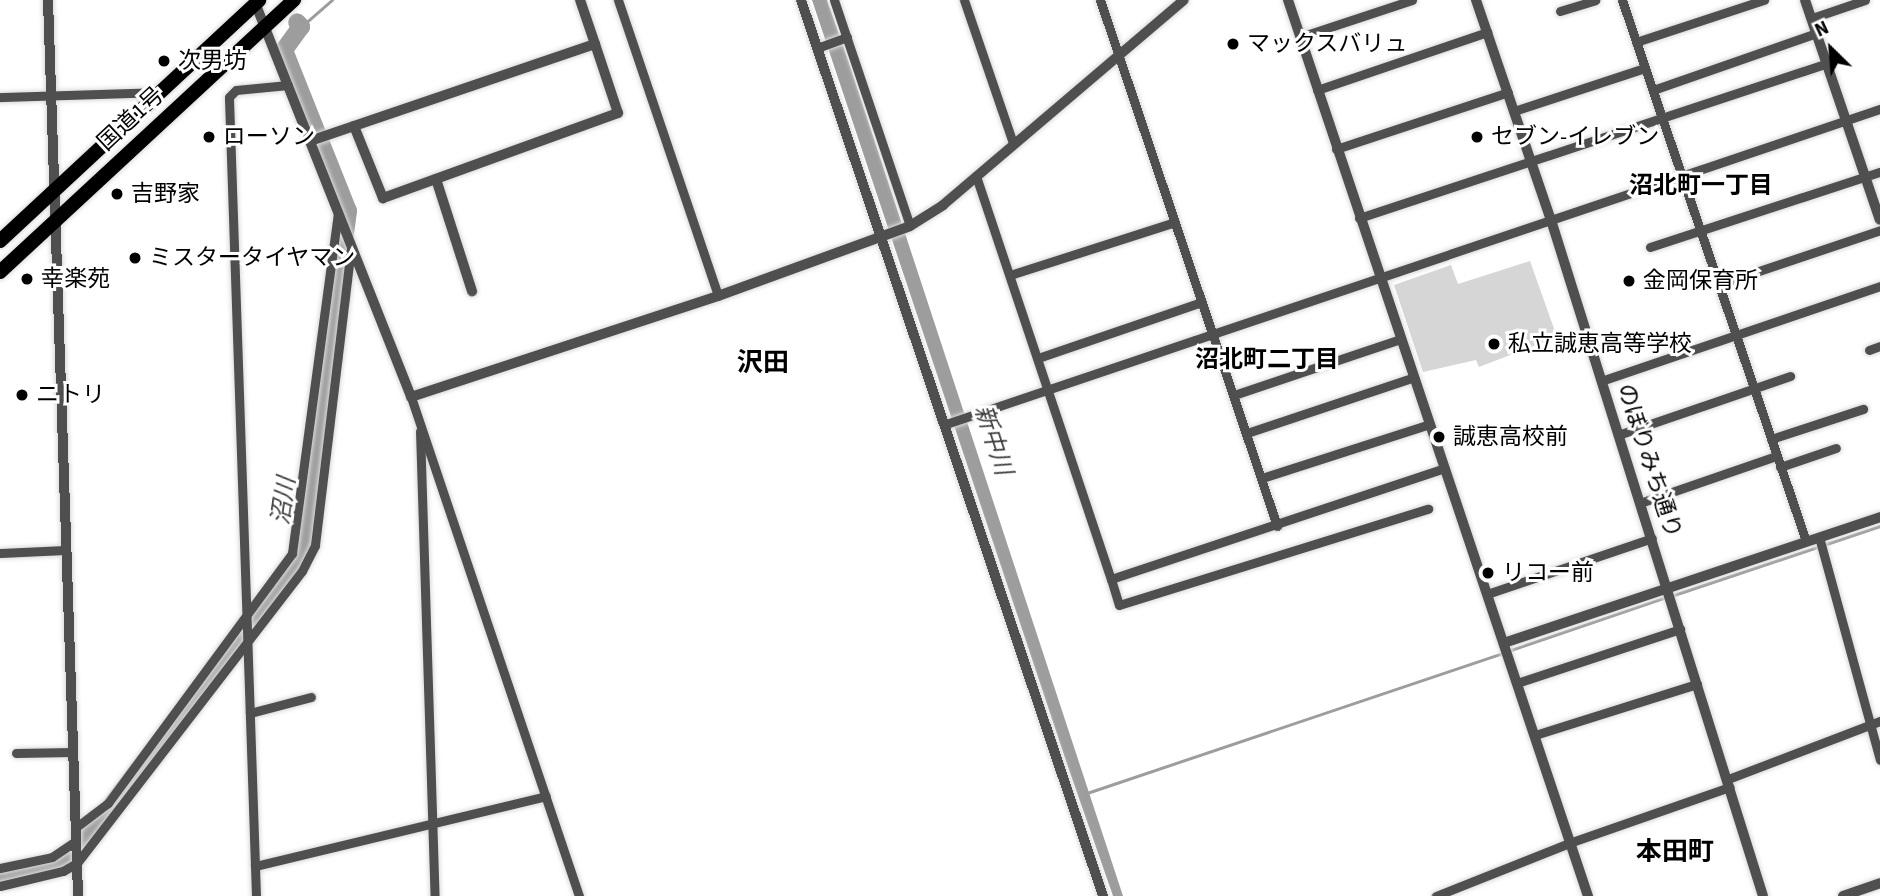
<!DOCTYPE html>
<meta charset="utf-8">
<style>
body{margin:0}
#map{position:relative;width:1880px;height:896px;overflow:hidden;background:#fff;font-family:"Source Sans 3","Noto Sans JP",sans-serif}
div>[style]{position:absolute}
.green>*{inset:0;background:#d6d6d6}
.water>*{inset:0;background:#9d9d9d}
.stream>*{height:2.5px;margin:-1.25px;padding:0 1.25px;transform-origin:1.25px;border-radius:1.25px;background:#9d9d9d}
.river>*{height:18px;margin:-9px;padding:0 9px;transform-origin:9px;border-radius:9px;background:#9d9d9d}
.roads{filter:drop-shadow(0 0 2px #dbdbdb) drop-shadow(0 0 2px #dbdbdb)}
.minor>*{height:9px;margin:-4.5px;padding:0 4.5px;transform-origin:4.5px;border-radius:4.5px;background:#4f4f4f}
.tertiary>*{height:10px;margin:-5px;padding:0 5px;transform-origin:5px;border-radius:5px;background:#4f4f4f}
.trunk>*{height:14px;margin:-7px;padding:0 7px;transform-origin:7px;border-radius:7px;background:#000}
.dots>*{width:19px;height:19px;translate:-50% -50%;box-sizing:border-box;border:4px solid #fff;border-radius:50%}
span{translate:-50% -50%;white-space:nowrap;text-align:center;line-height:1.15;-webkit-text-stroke:6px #fff;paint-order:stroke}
.poi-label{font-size:23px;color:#000}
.left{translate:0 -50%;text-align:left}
.street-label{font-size:23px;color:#000}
.neighbourhood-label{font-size:24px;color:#000;font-weight:700}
.water-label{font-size:24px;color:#3e3e3e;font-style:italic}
.quarter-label{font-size:26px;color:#000;font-weight:700}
.north{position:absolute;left:1796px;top:14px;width:70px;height:70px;-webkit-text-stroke:5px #fff;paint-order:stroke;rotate:335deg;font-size:19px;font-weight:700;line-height:28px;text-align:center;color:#000}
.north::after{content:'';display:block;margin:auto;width:24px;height:32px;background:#000;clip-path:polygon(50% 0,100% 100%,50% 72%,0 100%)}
</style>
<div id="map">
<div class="green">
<i style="clip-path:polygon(1530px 261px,1557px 337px,1479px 367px,1476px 360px,1423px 372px,1394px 285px,1451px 265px,1458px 284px)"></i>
</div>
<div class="water">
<i style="clip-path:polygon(812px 0,827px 0,847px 57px,1123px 896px,1113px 896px,1067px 764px)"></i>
</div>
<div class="stream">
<i style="left:301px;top:27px;width:41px;rotate:-41.1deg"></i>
<i style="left:1671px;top:596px;width:220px;rotate:-18.5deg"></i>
<i style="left:1508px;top:651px;width:165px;rotate:-18.8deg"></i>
<i style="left:1087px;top:793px;width:438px;rotate:-18.6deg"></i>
</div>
<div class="river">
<i style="left:0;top:878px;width:28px;rotate:-8deg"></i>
<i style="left:28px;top:874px;width:34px;rotate:-21deg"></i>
<i style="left:60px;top:862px;width:41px;rotate:-43deg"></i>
<i style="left:90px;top:834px;width:339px;rotate:-53deg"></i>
<i style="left:294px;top:563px;width:21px;rotate:-65deg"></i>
<i style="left:303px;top:544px;width:336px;rotate:-82.3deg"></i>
<i style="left:348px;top:211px;width:173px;rotate:-111.7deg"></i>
<i style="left:284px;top:50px;width:29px;rotate:-54deg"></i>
<i style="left:301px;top:27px;width:6px;rotate:-129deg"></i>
</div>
<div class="roads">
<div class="minor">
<i style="left:618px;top:0;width:312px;rotate:71.3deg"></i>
<i style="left:834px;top:0;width:238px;rotate:71.4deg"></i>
<i style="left:964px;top:0;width:151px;rotate:71.1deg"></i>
<i style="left:1100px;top:0;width:555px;rotate:71.4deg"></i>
<i style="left:1622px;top:0;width:571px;rotate:71.22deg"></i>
<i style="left:1560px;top:11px;width:37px;rotate:-17deg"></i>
<i style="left:1812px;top:18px;width:56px;rotate:-18.8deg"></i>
<i style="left:1300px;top:37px;width:118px;rotate:-18.3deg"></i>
<i style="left:1636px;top:42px;width:135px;rotate:-18.2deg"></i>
<i style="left:817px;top:48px;width:32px;rotate:-20deg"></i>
<i style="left:1317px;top:90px;width:180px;rotate:-18.8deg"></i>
<i style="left:1653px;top:90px;width:174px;rotate:-19.2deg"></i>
<i style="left:0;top:97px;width:158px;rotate:-1.8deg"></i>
<i style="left:1514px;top:111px;width:138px;rotate:-18.2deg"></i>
<i style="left:1336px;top:149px;width:181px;rotate:-18.3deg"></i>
<i style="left:976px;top:176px;width:425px;rotate:71.5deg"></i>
<i style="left:1111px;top:579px;width:351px;rotate:-18.4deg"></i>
<i style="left:1359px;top:218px;width:493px;rotate:-18.3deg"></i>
<i style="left:1650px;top:247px;width:242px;rotate:-18.1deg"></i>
<i style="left:1010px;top:275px;width:173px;rotate:-17.8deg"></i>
<i style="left:1720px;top:284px;width:169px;rotate:-18.6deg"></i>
<i style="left:1869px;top:350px;width:12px;rotate:-20deg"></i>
<i style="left:1038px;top:358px;width:173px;rotate:-18.9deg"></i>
<i style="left:1601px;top:381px;width:295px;rotate:-18.8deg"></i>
<i style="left:1234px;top:395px;width:175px;rotate:-18.6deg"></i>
<i style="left:411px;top:397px;width:527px;rotate:71.39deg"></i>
<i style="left:946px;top:424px;width:986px;rotate:-18.64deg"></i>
<i style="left:420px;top:431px;width:465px;rotate:88.2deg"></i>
<i style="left:1247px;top:433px;width:176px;rotate:-18.5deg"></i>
<i style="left:1618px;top:435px;width:182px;rotate:-18.9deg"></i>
<i style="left:1771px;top:439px;width:97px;rotate:-18.1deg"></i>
<i style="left:1780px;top:467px;width:59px;rotate:-18.7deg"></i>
<i style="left:1262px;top:478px;width:176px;rotate:-17.8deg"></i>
<i style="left:1640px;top:503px;width:144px;rotate:-19.1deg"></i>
<i style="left:1819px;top:537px;width:231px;rotate:74.7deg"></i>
<i style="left:0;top:553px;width:66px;rotate:-2.6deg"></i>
<i style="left:1111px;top:579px;width:27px;rotate:73deg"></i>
<i style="left:1119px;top:605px;width:324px;rotate:-17.3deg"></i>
<i style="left:1487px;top:594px;width:174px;rotate:-18.7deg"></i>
<i style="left:1517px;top:683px;width:172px;rotate:-18.3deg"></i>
<i style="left:250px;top:713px;width:63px;rotate:-14.7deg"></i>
<i style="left:1535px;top:735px;width:170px;rotate:-17.5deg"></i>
<i style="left:16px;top:753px;width:57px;rotate:-1deg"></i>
<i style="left:1728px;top:779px;width:163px;rotate:-20.9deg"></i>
<i style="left:75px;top:828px;width:41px;rotate:-37.1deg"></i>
<i style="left:108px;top:803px;width:310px;rotate:-53.6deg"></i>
<i style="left:292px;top:553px;width:342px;rotate:-82.3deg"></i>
<i style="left:255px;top:866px;width:299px;rotate:-13.5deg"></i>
<i style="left:0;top:868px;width:53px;rotate:-11.9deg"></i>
<i style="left:52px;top:857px;width:29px;rotate:-34deg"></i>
<i style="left:0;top:886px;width:65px;rotate:-13.4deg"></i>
<i style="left:63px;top:871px;width:16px;rotate:-30deg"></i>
<i style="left:77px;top:863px;width:369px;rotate:-52.4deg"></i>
<i style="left:302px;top:571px;width:29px;rotate:-63deg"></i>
<i style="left:315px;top:545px;width:300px;rotate:-83.1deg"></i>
<i style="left:256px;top:896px;width:799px;rotate:-91.94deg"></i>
<i style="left:229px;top:97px;width:10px;rotate:-45deg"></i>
<i style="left:236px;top:90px;width:52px;rotate:-5.5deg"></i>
<i style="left:1436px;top:896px;width:143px;rotate:-21.7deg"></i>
<i style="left:1569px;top:843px;width:170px;rotate:-19.2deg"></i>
</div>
<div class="tertiary">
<i style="left:48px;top:0;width:897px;rotate:88.08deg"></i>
<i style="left:254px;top:0;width:427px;rotate:68.4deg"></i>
<i style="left:411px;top:397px;width:323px;rotate:-18.2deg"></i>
<i style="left:718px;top:296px;width:204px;rotate:-20deg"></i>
<i style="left:910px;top:226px;width:39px;rotate:-32deg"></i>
<i style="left:943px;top:205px;width:316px;rotate:-40.4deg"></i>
<i style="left:801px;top:0;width:946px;rotate:71.37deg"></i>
<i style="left:1288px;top:0;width:945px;rotate:71.49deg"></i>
<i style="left:1476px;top:0;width:232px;rotate:71.2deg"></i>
<i style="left:1551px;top:220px;width:708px;rotate:72.59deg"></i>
<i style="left:1805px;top:0;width:232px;rotate:71.2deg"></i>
<i style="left:354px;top:126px;width:78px;rotate:68.1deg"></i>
<i style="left:383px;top:198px;width:250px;rotate:-19.9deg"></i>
<i style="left:618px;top:113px;width:73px;rotate:-108.4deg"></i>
<i style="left:310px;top:141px;width:301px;rotate:-18.8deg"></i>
<i style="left:595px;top:44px;width:46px;rotate:-108.8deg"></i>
<i style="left:436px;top:179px;width:118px;rotate:72.2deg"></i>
<i style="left:1504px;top:643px;width:397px;rotate:-18.5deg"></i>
<i style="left:1843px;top:896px;width:39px;rotate:-19deg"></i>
</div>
<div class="trunk">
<i style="left:0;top:241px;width:354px;rotate:-42.9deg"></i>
<i style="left:0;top:272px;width:401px;rotate:-42.8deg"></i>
</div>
</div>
<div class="dots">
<i style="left:1233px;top:44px;background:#000"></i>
<i style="left:164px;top:61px;background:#000"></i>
<i style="left:209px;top:137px;background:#000"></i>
<i style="left:1477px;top:137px;background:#000"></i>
<i style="left:117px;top:194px;background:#000"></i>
<i style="left:135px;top:258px;background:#000"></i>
<i style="left:27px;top:279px;background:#000"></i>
<i style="left:1629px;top:281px;background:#000"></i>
<i style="left:1494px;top:344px;background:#000"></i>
<i style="left:22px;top:395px;background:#000"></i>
<i style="left:1439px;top:437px;background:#000"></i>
<i style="left:1488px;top:573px;background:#000"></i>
</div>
<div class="poi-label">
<span class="left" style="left:1247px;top:44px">マックスバリュ</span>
<span class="left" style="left:178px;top:61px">次男坊</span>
<span class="left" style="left:223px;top:137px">ローソン</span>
<span class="left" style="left:1491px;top:137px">セブン-イレブン</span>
<span class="left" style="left:131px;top:194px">吉野家</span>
<span class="left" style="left:149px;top:258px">ミスタータイヤマン</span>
<span class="left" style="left:41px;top:279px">幸楽苑</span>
<span class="left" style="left:1643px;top:281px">金岡保育所</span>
<span class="left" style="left:1508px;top:344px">私立誠恵高等学校</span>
<span class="left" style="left:36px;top:395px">ニトリ</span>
<span class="left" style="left:1453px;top:437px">誠恵高校前</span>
<span class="left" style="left:1502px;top:573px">リコー前</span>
</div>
<div class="street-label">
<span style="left:131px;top:119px;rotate:-43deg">国道1号</span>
<span style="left:1649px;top:461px;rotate:72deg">のぼりみち通り</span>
</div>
<div class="neighbourhood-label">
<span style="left:1701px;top:186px">沼北町一丁目</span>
<span style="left:1267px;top:360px">沼北町二丁目</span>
</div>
<div class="water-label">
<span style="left:993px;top:440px;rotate:72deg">新中川</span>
<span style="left:284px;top:501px;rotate:-82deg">沼川</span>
</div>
<div class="quarter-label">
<span style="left:763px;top:363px">沢田</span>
<span style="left:1675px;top:852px">本田町</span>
</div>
<div class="north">N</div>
</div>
